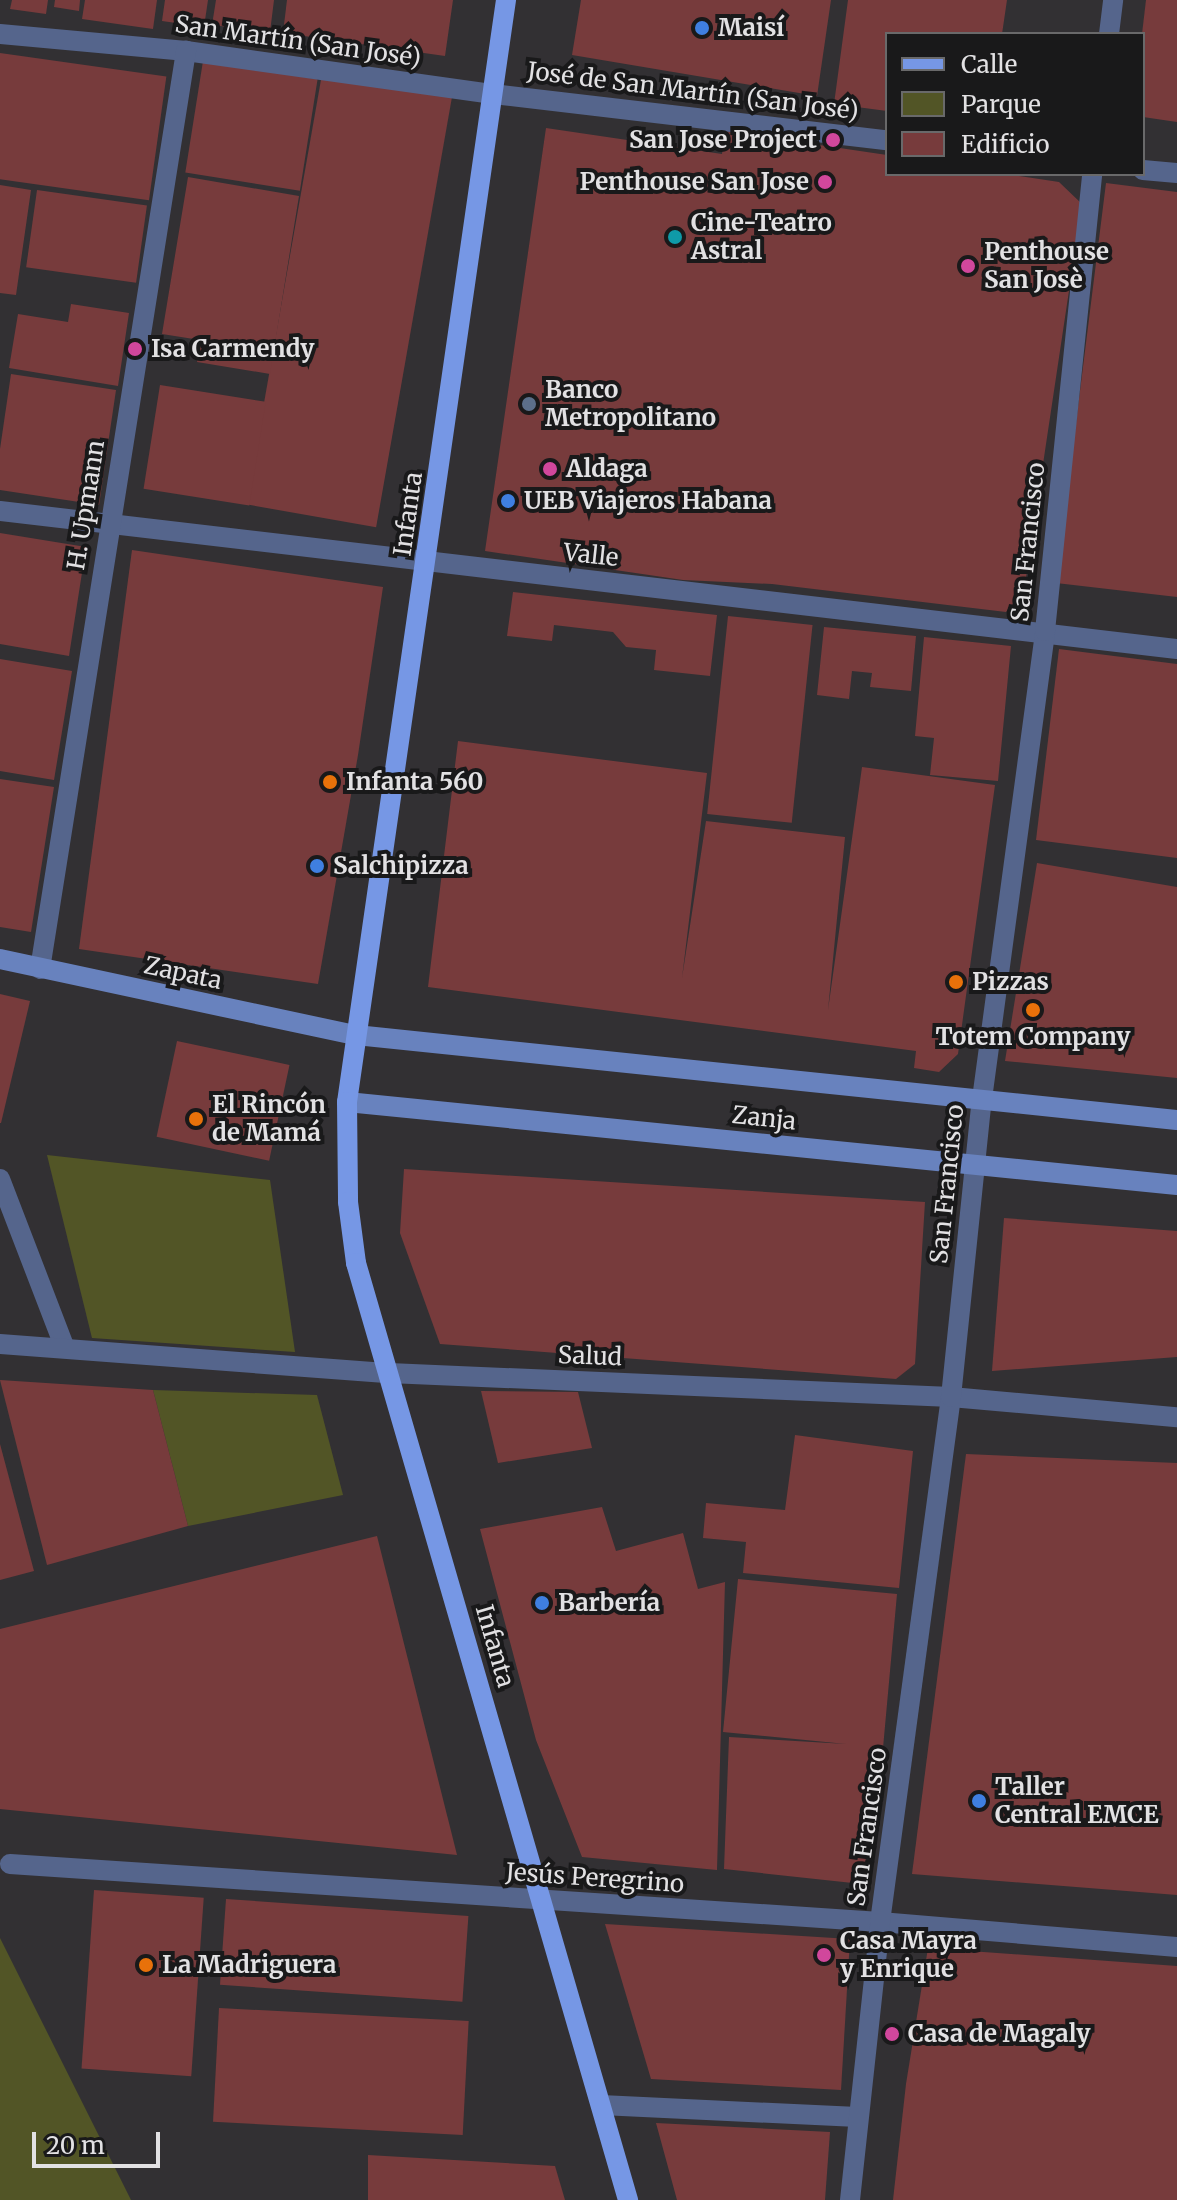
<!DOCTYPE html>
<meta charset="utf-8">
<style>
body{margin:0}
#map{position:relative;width:1177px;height:2200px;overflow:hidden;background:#323033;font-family:Merriweather,serif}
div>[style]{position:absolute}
.green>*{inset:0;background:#525526}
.building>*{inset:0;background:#773b3c;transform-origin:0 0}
.lane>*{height:20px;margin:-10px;padding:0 10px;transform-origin:10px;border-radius:10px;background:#55658c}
.street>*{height:20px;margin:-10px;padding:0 10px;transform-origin:10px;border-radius:10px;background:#55658c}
.secondary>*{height:20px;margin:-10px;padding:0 10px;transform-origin:10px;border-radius:10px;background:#6882be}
.primary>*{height:20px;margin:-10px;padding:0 10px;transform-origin:10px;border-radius:10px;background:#7697e5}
.dots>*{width:22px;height:22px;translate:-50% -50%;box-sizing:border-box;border:4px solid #19191a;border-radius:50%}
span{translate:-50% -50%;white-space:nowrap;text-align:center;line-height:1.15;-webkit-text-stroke:8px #19191a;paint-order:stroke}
.poi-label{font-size:24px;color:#e2e1e3;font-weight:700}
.left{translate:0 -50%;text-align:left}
.right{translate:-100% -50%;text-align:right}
.street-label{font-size:24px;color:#e2e1e3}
.legend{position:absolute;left:885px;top:32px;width:260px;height:144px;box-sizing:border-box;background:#19191a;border:2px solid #69696a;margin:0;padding:10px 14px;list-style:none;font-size:24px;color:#e2e1e3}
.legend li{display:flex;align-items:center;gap:16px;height:40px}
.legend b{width:40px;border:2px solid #69696a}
.scale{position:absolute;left:32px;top:2132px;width:128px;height:36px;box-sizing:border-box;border:4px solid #e2e1e3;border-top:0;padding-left:10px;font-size:24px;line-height:28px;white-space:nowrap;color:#e2e1e3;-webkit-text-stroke:6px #19191a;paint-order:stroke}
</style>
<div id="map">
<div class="green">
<i style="clip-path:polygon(47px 1155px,270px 1180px,295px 1352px,92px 1338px)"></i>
<i style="clip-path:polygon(153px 1390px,317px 1395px,343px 1495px,188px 1526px)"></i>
<i style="clip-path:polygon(0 1938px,131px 2200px,0 2200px)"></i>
</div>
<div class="building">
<i style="clip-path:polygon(12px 0,48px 0,46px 14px,10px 9px)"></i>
<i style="clip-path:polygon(55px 0,80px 0,79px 11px,54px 7px)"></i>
<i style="clip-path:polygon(85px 0,157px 0,153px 29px,82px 19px)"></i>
<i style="clip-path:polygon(165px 0,208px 0,204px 27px,162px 21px)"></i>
<i style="clip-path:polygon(216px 0,274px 0,270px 32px,212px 25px)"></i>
<i style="clip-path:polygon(287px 0,453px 0,445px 56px,283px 33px)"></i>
<i style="clip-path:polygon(581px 0,831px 0,817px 96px,572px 55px)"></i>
<i style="clip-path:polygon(848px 0,1007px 0,1002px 34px,887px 34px,887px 111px,834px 104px)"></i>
<i style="clip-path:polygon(1146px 0,1177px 0,1177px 122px,1143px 117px,1142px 34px)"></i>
<i style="left:0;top:53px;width:168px;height:125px;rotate:8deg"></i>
<i style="left:203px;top:61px;width:116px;height:113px;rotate:9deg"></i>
<i style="left:322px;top:74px;width:132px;height:437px;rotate:10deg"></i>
<i style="clip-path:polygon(546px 128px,722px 154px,725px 131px,887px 155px,887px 174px,1006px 174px,1059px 182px,1082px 204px,1024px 591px,1006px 612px,772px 584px,683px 580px,485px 551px)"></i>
<i style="clip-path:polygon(188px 177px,299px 196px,270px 374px,197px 362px,200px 340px,162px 334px)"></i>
<i style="clip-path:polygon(1106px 183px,1177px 192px,1177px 597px,1056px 583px)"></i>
<i style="clip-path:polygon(0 185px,31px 190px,16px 295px,0 293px)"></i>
<i style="left:37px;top:190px;width:111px;height:78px;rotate:8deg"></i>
<i style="clip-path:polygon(71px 304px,129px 313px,118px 386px,9px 368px,18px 314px,68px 322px)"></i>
<i style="clip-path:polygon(11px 374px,116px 390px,99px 505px,0 490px,0 449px)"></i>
<i style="left:160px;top:385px;width:107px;height:105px;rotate:9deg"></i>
<i style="clip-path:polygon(0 533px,86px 547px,69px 656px,0 644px)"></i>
<i style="clip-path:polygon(132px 550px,383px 587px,358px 755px,318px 984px,79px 949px)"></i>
<i style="clip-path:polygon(513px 592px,717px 615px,710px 676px,654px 670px,656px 650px,626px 647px,613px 632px,554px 625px,552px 641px,507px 636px)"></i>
<i style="left:728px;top:616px;width:85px;height:199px;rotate:6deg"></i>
<i style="clip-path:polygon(824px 627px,916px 636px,911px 691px,870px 687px,872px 673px,852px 671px,849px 699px,817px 695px)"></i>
<i style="clip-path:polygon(924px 637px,1011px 646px,998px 781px,930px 775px,934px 738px,915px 736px)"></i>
<i style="clip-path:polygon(1059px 649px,1177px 664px,1177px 858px,1036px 840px)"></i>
<i style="clip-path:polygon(0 659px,72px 671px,54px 780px,0 771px)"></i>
<i style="clip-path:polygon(458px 741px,707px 773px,682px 978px,706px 821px,845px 837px,828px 1010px,862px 767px,995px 785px,958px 1054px,939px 1072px,914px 1068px,916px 1051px,428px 987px)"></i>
<i style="clip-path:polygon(0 779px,54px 787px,31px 932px,0 927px)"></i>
<i style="clip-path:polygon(1037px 863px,1177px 887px,1177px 1078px,1005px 1061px)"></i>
<i style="clip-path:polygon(0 994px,30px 1001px,1px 1123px,0 1123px)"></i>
<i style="left:177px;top:1041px;width:115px;height:98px;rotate:12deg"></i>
<i style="clip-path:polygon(404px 1169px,925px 1202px,915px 1364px,896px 1379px,440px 1344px,400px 1233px)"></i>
<i style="clip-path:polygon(1004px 1218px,1177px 1231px,1177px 1357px,992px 1371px)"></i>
<i style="clip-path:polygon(0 1380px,153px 1390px,188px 1526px,47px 1565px)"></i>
<i style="clip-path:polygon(481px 1391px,578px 1392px,592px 1448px,498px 1463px)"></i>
<i style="clip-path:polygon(795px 1435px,913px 1451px,899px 1588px,743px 1573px,746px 1542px,703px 1538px,706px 1503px,785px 1510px)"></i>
<i style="clip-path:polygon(0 1444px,34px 1571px,0 1580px)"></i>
<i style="clip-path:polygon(966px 1454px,1177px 1463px,1177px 1895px,912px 1874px)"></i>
<i style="clip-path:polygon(602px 1507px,616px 1551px,683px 1533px,698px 1589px,725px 1582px,717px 1870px,582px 1857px,536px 1740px,480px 1529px)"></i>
<i style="clip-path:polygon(377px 1536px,457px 1855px,0 1809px,0 1629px)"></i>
<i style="clip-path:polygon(738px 1579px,897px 1594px,883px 1748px,862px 1884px,724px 1869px,729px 1737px,846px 1744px,723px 1732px)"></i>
<i style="left:94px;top:1890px;width:110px;height:179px;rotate:4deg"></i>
<i style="left:226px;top:1899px;width:243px;height:86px;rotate:4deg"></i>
<i style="clip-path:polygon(605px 1924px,850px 1939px,841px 2090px,651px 2079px)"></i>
<i style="clip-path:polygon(928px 1948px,1177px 1966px,1177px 2200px,893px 2200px,906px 2084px)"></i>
<i style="left:219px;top:2008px;width:250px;height:114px;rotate:3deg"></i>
<i style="clip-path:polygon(656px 2123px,830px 2132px,825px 2200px,677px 2200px)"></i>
<i style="clip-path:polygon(368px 2155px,555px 2166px,565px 2200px,368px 2200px)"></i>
</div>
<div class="lane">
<i style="left:0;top:1179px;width:181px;rotate:69deg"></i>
<i style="left:601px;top:2105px;width:257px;rotate:2.7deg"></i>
</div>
<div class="street">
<i style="left:0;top:34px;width:187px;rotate:5.2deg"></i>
<i style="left:186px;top:51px;width:310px;rotate:8deg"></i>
<i style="left:493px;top:94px;width:397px;rotate:6.7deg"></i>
<i style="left:1109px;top:34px;width:34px;rotate:-83deg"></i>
<i style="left:1143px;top:170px;width:34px;rotate:5deg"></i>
<i style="left:0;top:511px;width:1185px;rotate:6.69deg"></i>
<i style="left:40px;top:969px;width:930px;rotate:-80.96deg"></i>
<i style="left:0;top:1344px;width:390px;rotate:4.3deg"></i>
<i style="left:389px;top:1373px;width:563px;rotate:2.45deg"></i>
<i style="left:951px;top:1397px;width:227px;rotate:5.1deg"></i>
<i style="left:10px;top:1864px;width:872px;rotate:3.81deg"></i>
<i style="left:880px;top:1922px;width:298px;rotate:4.8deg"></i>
<i style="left:850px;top:2200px;width:280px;rotate:-83.8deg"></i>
<i style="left:880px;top:1922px;width:530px;rotate:-82.3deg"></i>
<i style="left:951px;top:1397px;width:300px;rotate:-84.1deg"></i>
<i style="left:982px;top:1099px;width:472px;rotate:-82.3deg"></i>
<i style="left:1045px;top:631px;width:459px;rotate:-84.1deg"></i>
</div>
<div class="secondary">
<i style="left:0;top:959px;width:364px;rotate:12.1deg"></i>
<i style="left:356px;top:1035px;width:825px;rotate:5.91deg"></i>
<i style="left:347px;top:1102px;width:834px;rotate:5.71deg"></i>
</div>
<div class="primary">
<i style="left:506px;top:0;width:1113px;rotate:98.21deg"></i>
<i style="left:347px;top:1102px;width:100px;rotate:89.4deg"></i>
<i style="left:348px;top:1202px;width:62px;rotate:82.5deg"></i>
<i style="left:356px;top:1263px;width:976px;rotate:73.81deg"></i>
</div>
<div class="dots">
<i style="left:702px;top:28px;background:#3f7fe0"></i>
<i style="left:833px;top:140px;background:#d1479c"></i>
<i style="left:825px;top:182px;background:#d1479c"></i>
<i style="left:675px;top:237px;background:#0f9aa8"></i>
<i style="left:968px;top:266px;background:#d1479c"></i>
<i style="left:135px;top:349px;background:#d1479c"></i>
<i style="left:529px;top:404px;background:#5c6f8a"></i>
<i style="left:550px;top:469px;background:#d1479c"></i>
<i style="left:508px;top:501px;background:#3f7fe0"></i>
<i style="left:330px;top:782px;background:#e8710a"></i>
<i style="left:317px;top:866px;background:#3f7fe0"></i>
<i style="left:956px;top:982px;background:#e8710a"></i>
<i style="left:1033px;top:1010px;background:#e8710a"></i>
<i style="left:196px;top:1119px;background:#e8710a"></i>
<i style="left:542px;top:1603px;background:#3f7fe0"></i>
<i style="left:979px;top:1801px;background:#3f7fe0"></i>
<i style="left:824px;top:1955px;background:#d1479c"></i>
<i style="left:146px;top:1965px;background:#e8710a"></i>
<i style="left:892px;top:2034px;background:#d1479c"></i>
</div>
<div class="poi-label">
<span class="left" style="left:718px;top:28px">Maisí</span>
<span class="right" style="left:817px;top:140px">San Jose Project</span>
<span class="right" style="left:809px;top:182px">Penthouse San Jose</span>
<span class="left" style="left:691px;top:237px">Cine-Teatro<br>Astral</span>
<span class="left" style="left:984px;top:266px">Penthouse<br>San Josè</span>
<span class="left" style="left:151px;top:349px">Isa Carmendy</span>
<span class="left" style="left:545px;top:404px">Banco<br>Metropolitano</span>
<span class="left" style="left:566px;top:469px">Aldaga</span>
<span class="left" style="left:524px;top:501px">UEB Viajeros Habana</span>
<span class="left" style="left:346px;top:782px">Infanta 560</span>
<span class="left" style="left:333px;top:866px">Salchipizza</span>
<span class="left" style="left:972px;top:982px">Pizzas</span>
<span style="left:1033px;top:1037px">Totem Company</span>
<span class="left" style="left:212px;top:1119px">El Rincón<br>de Mamá</span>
<span class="left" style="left:558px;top:1603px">Barbería</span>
<span class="left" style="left:995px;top:1801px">Taller<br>Central EMCE</span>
<span class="left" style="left:840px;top:1955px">Casa Mayra<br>y Enrique</span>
<span class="left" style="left:162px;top:1965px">La Madriguera</span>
<span class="left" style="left:908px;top:2034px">Casa de Magaly</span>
</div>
<div class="street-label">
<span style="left:298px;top:41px;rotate:8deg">San Martín (San José)</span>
<span style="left:693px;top:91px;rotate:7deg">José de San Martín (San José)</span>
<span style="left:86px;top:505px;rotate:-81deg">H. Upmann</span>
<span style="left:408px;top:514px;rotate:-82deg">Infanta</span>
<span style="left:1028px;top:542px;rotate:-84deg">San Francisco</span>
<span style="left:591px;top:555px;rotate:6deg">Valle</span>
<span style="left:183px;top:973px;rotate:12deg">Zapata</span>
<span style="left:764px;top:1118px;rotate:6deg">Zanja</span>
<span style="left:947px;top:1184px;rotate:-84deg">San Francisco</span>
<span style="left:590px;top:1356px;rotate:2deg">Salud</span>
<span style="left:495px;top:1646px;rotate:74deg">Infanta</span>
<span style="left:867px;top:1827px;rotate:-82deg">San Francisco</span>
<span style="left:595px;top:1878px;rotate:4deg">Jesús Peregrino</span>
</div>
<ul class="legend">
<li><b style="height:10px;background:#7697e5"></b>Calle</li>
<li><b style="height:22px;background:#525526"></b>Parque</li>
<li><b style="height:22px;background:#773b3c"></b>Edificio</li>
</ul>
<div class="scale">20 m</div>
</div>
